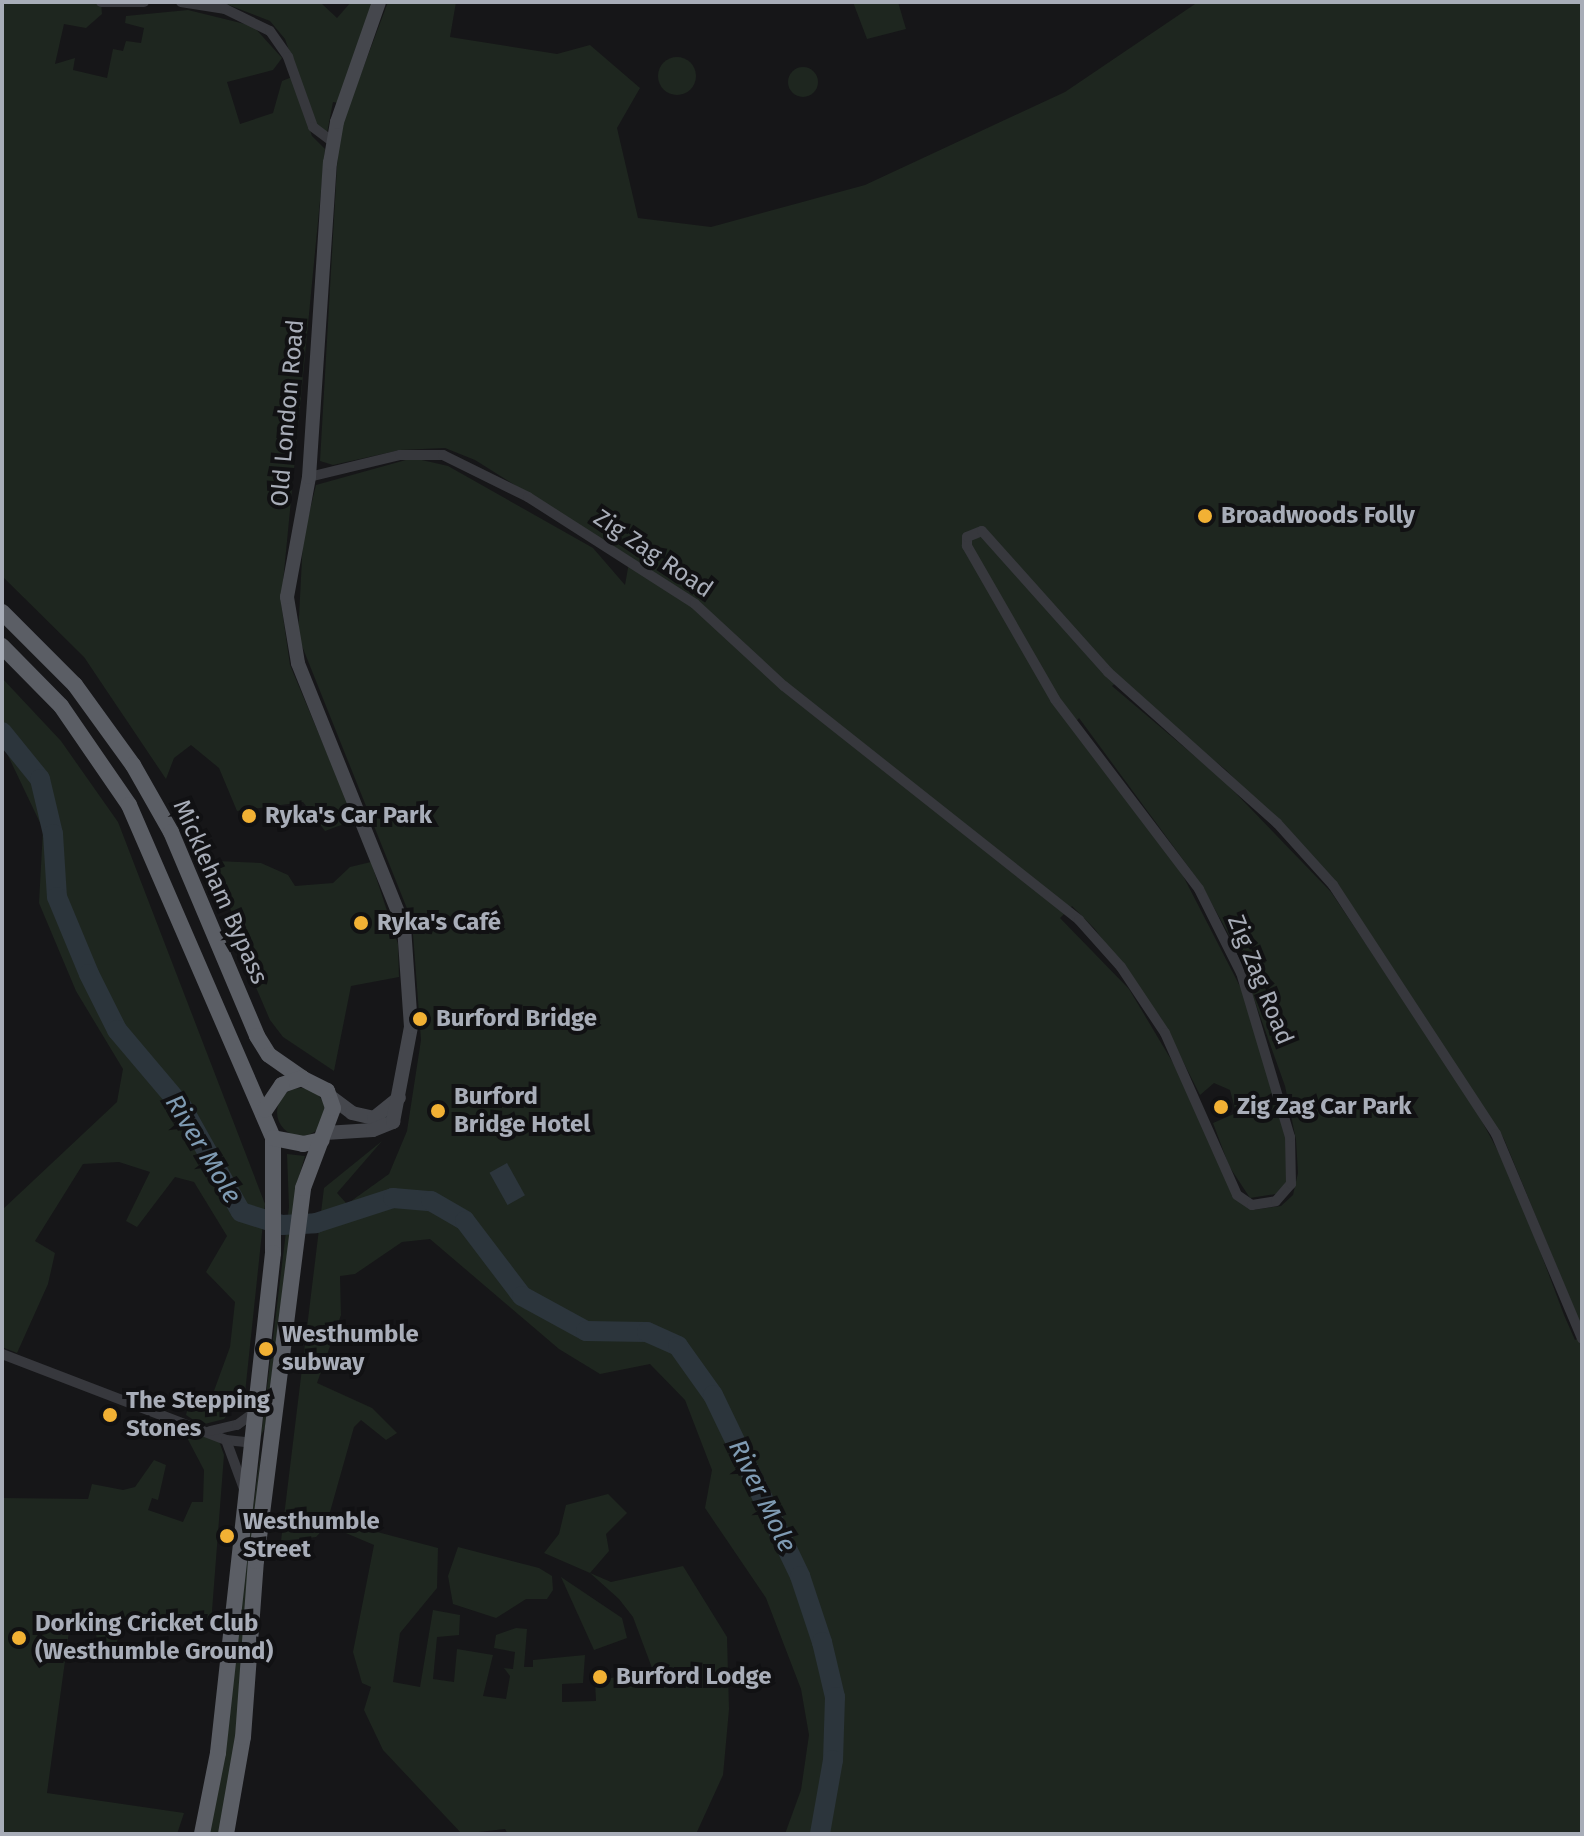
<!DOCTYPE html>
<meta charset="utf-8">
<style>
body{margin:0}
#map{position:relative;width:1584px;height:1836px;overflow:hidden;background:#161618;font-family:"Fira Sans",sans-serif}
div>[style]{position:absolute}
.green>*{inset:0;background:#1e261f}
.round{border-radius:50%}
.water>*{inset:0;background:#2c353c;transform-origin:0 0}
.river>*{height:20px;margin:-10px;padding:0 10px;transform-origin:10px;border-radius:10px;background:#2c353c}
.minor>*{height:10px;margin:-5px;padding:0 5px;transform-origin:5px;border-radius:5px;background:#37383d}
.secondary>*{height:14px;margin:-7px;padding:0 7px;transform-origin:7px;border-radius:7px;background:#45474d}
.trunk>*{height:16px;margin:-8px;padding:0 8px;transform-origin:8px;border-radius:8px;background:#5b5e65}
.dots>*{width:22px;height:22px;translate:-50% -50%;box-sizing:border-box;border:4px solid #111113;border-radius:50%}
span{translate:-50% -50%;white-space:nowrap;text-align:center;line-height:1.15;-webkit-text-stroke:8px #111113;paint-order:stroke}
.street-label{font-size:24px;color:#a8adb8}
.poi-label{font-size:24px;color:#a8adb8;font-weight:700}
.left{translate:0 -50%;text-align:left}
.water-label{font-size:26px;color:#7f9bb3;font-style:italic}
.frame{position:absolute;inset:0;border:4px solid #a8adb8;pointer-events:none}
</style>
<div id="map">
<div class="green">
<i style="clip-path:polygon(2px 2px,101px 2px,102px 14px,86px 28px,64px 24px,55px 64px,75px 58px,73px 70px,107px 78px,113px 49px,123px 51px,126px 41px,141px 43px,144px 28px,125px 23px,126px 16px,188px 10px,253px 26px,282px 58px,273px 70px,227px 82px,240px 124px,273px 113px,282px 81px,292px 77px,312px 136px,325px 149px,281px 603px,290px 665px,355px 820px,325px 831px,303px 802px,237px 811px,219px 768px,191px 745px,174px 758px,166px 779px,84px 657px,2px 576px)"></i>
<i style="clip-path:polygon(221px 2px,320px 2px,337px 18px,351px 2px,376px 2px,339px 103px,333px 102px,327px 133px,317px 129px,285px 39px,270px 21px)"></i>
<i style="clip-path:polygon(evenodd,388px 2px,456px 2px,450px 37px,557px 54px,590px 45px,640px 88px,617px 128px,638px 218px,711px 227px,865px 185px,1065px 92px,1198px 2px,1582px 2px,1582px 1328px,1504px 1139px,1341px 889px,1226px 770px,1117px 682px,1112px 686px,1223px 780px,1331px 892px,1470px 1099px,1513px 1179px,1564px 1315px,1575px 1340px,1582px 1336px,1582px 1834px,785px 1834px,801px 1790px,809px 1735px,801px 1689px,766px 1598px,705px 1508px,712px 1470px,685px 1400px,650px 1364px,600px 1374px,559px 1349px,430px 1239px,402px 1242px,355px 1274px,340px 1276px,341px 1315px,317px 1383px,372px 1408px,397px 1433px,386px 1440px,361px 1420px,354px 1427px,328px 1519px,438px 1548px,437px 1588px,400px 1633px,393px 1682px,420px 1687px,433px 1610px,460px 1615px,459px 1635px,437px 1637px,433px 1679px,454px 1682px,457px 1649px,493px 1655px,483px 1696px,506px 1699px,510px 1676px,504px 1668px,513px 1669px,515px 1652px,494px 1648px,496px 1635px,516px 1628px,527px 1629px,524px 1667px,533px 1667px,533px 1660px,585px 1655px,583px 1683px,562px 1684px,562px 1702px,596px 1701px,595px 1682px,652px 1668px,633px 1617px,619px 1599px,590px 1573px,544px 1553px,559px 1534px,566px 1505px,608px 1494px,627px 1513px,606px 1534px,609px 1551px,590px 1573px,611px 1582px,683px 1566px,727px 1637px,729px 1709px,723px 1775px,696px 1834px,508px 1834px,505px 1829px,462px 1834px,383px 1750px,364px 1710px,371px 1687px,362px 1683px,353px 1652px,374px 1545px,327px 1525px,316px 1537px,281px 1541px,324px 1188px,382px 1141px,337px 1193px,347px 1204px,389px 1174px,407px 1131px,421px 1040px,412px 921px,298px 636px,303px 539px,316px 485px,413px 458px,448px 466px,593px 548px,625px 585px,630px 557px,475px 460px,445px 448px,400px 450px,333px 465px,320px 461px,339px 132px,388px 2px,1079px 718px,1201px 884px,1235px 946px,1285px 1086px,1296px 1140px,1298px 1173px,1293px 1195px,1281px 1206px,1253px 1210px,1235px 1198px,1185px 1083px,1129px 989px,1060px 918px,1072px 906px,1094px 928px,1161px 1018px,1200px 1095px,1214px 1083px,1230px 1090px,1236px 1113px,1213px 1123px,1229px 1166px,1250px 1198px,1276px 1194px,1286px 1185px,1287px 1136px,1248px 1002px,1179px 868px,1074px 724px,1079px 718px)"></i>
<i style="clip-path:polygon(853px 2px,898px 2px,906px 29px,867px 39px)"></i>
<i class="round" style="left:658px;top:57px;width:38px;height:38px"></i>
<i class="round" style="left:788px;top:67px;width:30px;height:30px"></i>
<i style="clip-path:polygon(2px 678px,61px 741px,118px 822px,265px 1204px,245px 1393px,224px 1419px,201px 1425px,186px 1415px,188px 1407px,200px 1412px,211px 1399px,230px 1347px,235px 1302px,206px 1272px,227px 1236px,194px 1182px,175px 1177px,137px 1227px,126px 1221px,150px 1172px,119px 1162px,83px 1164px,35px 1241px,55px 1253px,48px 1284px,17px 1353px,2px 1347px,2px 1210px,117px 1102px,123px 1069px,76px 991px,39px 903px,43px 829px,2px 743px)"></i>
<i style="clip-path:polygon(216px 861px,261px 863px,288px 875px,295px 886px,333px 883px,350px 867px,371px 862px,398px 944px,399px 977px,351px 986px,334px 1071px,283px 1037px,270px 1020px,249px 971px)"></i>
<i class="round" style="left:277px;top:1088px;width:48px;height:48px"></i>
<i style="clip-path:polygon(287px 1154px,305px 1156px,296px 1187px,265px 1427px,261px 1436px,289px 1207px)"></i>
<i style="clip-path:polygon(183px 1430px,219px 1441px,224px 1455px,211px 1624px,116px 1620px,119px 1636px,111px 1658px,100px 1661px,93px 1614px,71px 1617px,47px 1793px,184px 1813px,177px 1834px,2px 1834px,2px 1498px,88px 1499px,92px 1484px,123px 1490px,135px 1487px,154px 1460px,166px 1465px,158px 1500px,152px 1498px,148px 1510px,183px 1522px,192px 1502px,203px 1502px,204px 1470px)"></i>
<i style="clip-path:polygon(261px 1449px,236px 1749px,219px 1834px,208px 1834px)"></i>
<i style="clip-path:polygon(458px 1547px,539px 1568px,552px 1576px,553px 1590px,547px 1599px,526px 1599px,496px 1618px,453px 1604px,448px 1576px)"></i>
<i style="clip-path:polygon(561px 1577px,622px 1618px,627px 1638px,594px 1650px)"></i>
</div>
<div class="water">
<i style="left:507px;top:1163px;width:37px;height:20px;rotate:61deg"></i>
</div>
<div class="river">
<i style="left:2px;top:732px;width:60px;rotate:51deg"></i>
<i style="left:40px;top:779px;width:57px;rotate:76.7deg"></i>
<i style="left:53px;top:834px;width:63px;rotate:86.4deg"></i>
<i style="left:57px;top:897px;width:83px;rotate:67.4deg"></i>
<i style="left:89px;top:974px;width:63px;rotate:63.4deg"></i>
<i style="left:117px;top:1030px;width:101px;rotate:49.8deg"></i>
<i style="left:182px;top:1107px;width:120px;rotate:60.7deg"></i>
<i style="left:241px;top:1212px;width:43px;rotate:17.6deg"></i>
<i style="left:282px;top:1225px;width:34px;rotate:-3deg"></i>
<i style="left:316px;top:1223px;width:81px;rotate:-18deg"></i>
<i style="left:393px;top:1198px;width:38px;rotate:5deg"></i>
<i style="left:431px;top:1201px;width:39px;rotate:30deg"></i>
<i style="left:465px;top:1221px;width:94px;rotate:52.8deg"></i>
<i style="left:522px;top:1296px;width:73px;rotate:28.7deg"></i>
<i style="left:586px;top:1331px;width:61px;rotate:0.9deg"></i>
<i style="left:647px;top:1332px;width:34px;rotate:24deg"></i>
<i style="left:678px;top:1346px;width:60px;rotate:54.5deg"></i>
<i style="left:713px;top:1395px;width:201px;rotate:64.3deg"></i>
<i style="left:800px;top:1576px;width:70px;rotate:71.6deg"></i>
<i style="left:822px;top:1642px;width:57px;rotate:76.7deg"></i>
<i style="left:835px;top:1697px;width:63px;rotate:91.8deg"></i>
<i style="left:833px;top:1760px;width:75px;rotate:100deg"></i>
</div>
<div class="minor">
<i style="left:101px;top:2px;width:43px"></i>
<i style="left:181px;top:2px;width:45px;rotate:9deg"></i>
<i style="left:225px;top:9px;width:50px;rotate:26.1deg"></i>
<i style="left:270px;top:31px;width:32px;rotate:55deg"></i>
<i style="left:288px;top:57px;width:74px;rotate:70.3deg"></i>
<i style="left:313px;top:127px;width:25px;rotate:37deg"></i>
<i style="left:309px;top:477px;width:94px;rotate:-13.6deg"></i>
<i style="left:400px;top:455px;width:43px"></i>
<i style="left:443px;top:455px;width:95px;rotate:26.3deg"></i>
<i style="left:528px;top:497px;width:198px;rotate:32.6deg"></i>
<i style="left:695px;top:604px;width:121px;rotate:42.7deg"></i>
<i style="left:784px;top:686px;width:377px;rotate:38.4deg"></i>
<i style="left:1079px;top:920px;width:63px;rotate:48.2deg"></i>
<i style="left:1121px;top:967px;width:79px;rotate:56.3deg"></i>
<i style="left:1165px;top:1033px;width:177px;rotate:66deg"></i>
<i style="left:1237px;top:1195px;width:18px;rotate:34deg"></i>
<i style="left:1252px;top:1205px;width:24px;rotate:-9deg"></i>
<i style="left:1276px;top:1201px;width:23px;rotate:-49deg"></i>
<i style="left:1291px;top:1184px;width:47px;rotate:-91.2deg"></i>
<i style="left:1290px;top:1137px;width:171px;rotate:-106.6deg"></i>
<i style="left:1241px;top:973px;width:94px;rotate:-116.6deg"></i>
<i style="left:1199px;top:889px;width:238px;rotate:-127.2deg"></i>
<i style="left:1055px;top:699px;width:177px;rotate:-119.9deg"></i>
<i style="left:967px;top:546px;width:9px;rotate:-90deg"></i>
<i style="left:967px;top:537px;width:16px;rotate:-22deg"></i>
<i style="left:982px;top:531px;width:189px;rotate:48.2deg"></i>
<i style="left:1108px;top:672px;width:227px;rotate:41.8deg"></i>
<i style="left:1277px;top:823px;width:84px;rotate:47.9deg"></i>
<i style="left:1333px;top:885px;width:298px;rotate:56.8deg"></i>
<i style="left:1496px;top:1134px;width:222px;rotate:67.2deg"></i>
<i style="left:2px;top:1354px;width:240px;rotate:21deg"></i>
<i style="left:226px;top:1440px;width:29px;rotate:6deg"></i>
<i style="left:210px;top:1431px;width:28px;rotate:-13deg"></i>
<i style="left:237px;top:1425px;width:22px;rotate:-36deg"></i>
<i style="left:226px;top:1440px;width:52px;rotate:69.8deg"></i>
</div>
<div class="secondary">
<i style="left:331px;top:1097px;width:26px;rotate:37deg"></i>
<i style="left:352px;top:1113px;width:23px;rotate:13deg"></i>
<i style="left:374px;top:1118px;width:32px;rotate:-39deg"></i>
<i style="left:325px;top:1133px;width:48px;rotate:-3.6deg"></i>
<i style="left:373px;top:1130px;width:22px;rotate:-22deg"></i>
<i style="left:393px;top:1122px;width:97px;rotate:-79.3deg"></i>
<i style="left:411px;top:1027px;width:100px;rotate:-94deg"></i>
<i style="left:404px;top:927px;width:284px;rotate:-111.9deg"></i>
<i style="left:298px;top:663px;width:67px;rotate:-99.5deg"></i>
<i style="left:287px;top:597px;width:122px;rotate:-79.6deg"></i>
<i style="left:309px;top:477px;width:315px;rotate:-86.2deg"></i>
<i style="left:330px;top:163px;width:42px;rotate:-80.3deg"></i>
<i style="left:337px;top:122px;width:127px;rotate:-70.7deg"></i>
</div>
<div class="trunk">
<i style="left:2px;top:612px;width:103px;rotate:45deg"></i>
<i style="left:75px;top:685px;width:99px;rotate:54.1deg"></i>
<i style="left:133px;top:765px;width:77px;rotate:60.4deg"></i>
<i style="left:171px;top:832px;width:221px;rotate:67.1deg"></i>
<i style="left:257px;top:1036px;width:22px;rotate:58deg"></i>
<i style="left:269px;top:1055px;width:40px;rotate:34.9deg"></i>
<i style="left:2px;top:646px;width:84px;rotate:45.5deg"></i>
<i style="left:61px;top:706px;width:120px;rotate:55.5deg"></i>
<i style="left:129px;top:805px;width:363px;rotate:66.6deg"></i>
<i style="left:273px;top:1138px;width:115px;rotate:90deg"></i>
<i style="left:273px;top:1253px;width:503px;rotate:96.28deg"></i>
<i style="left:218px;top:1753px;width:83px;rotate:101.2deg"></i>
<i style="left:273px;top:1138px;width:31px;rotate:11deg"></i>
<i style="left:303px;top:1144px;width:19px;rotate:-12deg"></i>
<i style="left:226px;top:1834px;width:98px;rotate:-80.1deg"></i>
<i style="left:243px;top:1737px;width:176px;rotate:-85.8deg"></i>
<i style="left:256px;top:1561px;width:376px;rotate:-82.8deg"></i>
<i style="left:303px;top:1188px;width:85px;rotate:-69.4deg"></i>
<i style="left:333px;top:1108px;width:18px;rotate:-109deg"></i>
<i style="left:327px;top:1091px;width:28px;rotate:-153deg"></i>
<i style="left:302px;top:1078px;width:21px;rotate:161deg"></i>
<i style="left:282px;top:1085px;width:30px;rotate:124deg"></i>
</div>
<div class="dots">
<i style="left:1205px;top:516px;background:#f2b134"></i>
<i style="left:249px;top:816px;background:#f2b134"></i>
<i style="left:361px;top:923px;background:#f2b134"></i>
<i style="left:420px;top:1019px;background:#f2b134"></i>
<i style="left:1221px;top:1107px;background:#f2b134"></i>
<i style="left:438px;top:1111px;background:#f2b134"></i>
<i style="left:266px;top:1349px;background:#f2b134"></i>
<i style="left:110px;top:1415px;background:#f2b134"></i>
<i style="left:227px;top:1536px;background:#f2b134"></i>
<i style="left:19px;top:1638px;background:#f2b134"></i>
<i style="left:600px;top:1677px;background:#f2b134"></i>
</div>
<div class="street-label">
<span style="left:288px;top:413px;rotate:-85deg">Old London Road</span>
<span style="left:653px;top:554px;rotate:34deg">Zig Zag Road</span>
<span style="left:220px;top:892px;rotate:66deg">Mickleham Bypass</span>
<span style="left:1260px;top:980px;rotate:68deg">Zig Zag Road</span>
</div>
<div class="poi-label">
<span class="left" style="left:1221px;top:516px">Broadwoods Folly</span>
<span class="left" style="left:265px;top:816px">Ryka's Car Park</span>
<span class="left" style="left:377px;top:923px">Ryka's Café</span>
<span class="left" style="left:436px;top:1019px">Burford Bridge</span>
<span class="left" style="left:454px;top:1111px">Burford<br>Bridge Hotel</span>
<span class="left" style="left:1237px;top:1107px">Zig Zag Car Park</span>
<span class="left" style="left:282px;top:1349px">Westhumble<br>subway</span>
<span class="left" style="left:126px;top:1415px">The Stepping<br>Stones</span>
<span class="left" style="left:243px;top:1536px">Westhumble<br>Street</span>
<span class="left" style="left:35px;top:1638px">Dorking Cricket Club<br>(Westhumble Ground)</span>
<span class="left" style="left:616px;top:1677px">Burford Lodge</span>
</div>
<div class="water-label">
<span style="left:203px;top:1149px;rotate:59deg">River Mole</span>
<span style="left:762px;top:1496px;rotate:64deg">River Mole</span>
</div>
<div class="frame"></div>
</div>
